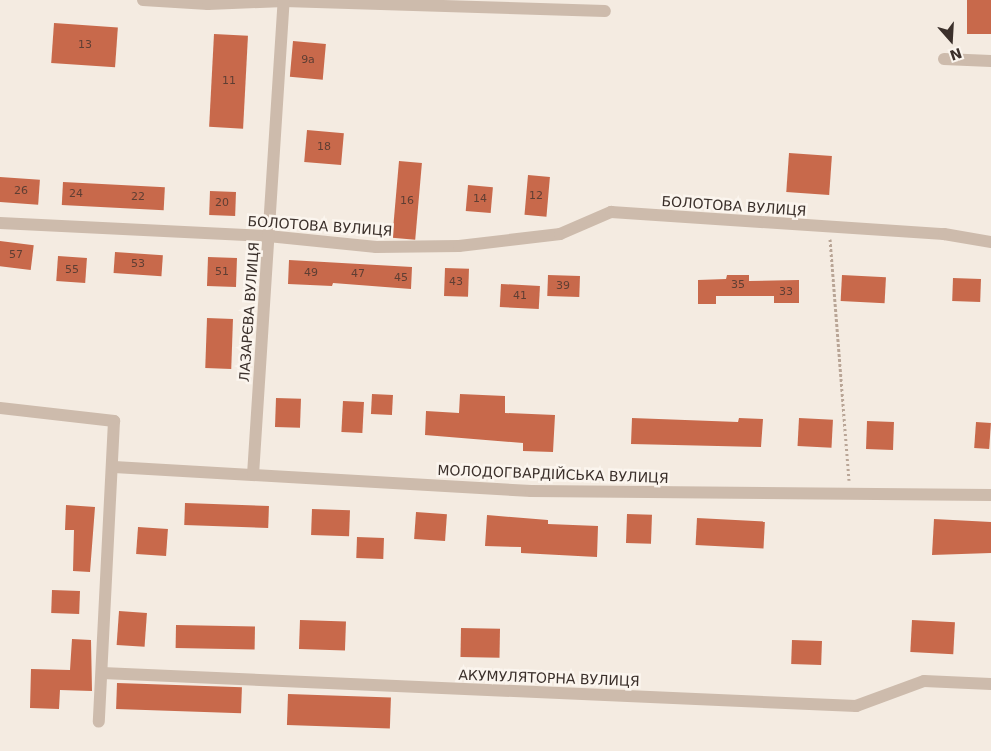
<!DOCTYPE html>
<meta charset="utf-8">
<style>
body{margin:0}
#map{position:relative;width:991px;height:751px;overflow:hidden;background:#f4ebe1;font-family:"DejaVu Sans",sans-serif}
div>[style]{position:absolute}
.building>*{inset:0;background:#c8694b;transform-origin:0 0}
.path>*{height:3px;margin-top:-1.5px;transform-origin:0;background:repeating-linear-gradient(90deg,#b9a596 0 2.5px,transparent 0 5px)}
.minor>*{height:12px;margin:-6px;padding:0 6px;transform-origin:6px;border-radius:6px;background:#cdbbac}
span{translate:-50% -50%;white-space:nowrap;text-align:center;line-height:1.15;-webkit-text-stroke:5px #fbf5ee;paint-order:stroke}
.number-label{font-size:11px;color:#5e3e33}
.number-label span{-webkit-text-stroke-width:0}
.street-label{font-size:14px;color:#3b302b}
.north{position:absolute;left:926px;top:15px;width:50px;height:50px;-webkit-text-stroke:4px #fbf5ee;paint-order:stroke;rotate:161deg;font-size:14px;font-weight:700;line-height:20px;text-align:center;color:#3b302b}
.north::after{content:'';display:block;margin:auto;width:18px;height:22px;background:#3b302b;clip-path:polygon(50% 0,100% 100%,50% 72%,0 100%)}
</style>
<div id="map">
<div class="building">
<i style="left:967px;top:0;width:24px;height:34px"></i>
<i style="left:54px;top:23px;width:64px;height:40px;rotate:4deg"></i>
<i style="left:214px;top:34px;width:34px;height:93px;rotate:3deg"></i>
<i style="left:293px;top:41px;width:33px;height:36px;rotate:5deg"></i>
<i style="left:307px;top:130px;width:37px;height:32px;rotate:5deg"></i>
<i style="left:789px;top:153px;width:43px;height:39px;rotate:4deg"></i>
<i style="left:399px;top:161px;width:23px;height:77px;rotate:5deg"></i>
<i style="left:528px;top:175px;width:22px;height:40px;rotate:5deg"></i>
<i style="left:0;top:177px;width:40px;height:25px;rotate:4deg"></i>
<i style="left:63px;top:182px;width:102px;height:23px;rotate:3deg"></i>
<i style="left:468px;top:185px;width:25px;height:26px;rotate:5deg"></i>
<i style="left:210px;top:191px;width:26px;height:24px;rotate:2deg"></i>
<i style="left:0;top:241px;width:34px;height:25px;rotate:7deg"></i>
<i style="left:115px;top:252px;width:48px;height:21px;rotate:4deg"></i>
<i style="left:58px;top:256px;width:29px;height:25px;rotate:4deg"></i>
<i style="left:208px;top:257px;width:29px;height:29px;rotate:2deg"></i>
<i style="clip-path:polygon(289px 260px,412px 267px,411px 289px,333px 283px,332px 286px,288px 284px)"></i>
<i style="left:445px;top:268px;width:24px;height:28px;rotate:2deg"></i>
<i style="left:548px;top:275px;width:32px;height:21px;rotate:2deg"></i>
<i style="clip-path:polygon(727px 275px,749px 275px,749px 281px,799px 280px,799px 303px,774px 303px,774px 296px,716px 296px,716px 304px,698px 304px,698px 280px,726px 279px)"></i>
<i style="left:842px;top:275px;width:44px;height:26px;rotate:3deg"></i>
<i style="left:953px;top:278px;width:28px;height:23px;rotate:2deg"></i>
<i style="left:501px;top:284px;width:39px;height:23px;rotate:3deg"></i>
<i style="left:207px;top:318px;width:26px;height:50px;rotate:2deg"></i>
<i style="left:372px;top:394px;width:21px;height:20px;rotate:3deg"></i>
<i style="clip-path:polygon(460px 394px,505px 396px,505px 413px,555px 415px,553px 452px,523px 451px,523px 443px,425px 435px,426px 411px,459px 413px)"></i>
<i style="left:276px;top:398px;width:25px;height:29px;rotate:2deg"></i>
<i style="left:343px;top:401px;width:21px;height:31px;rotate:3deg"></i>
<i style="clip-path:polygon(632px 418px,738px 422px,739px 418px,763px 419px,761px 447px,631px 444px)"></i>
<i style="left:799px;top:418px;width:34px;height:28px;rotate:3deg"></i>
<i style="left:867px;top:421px;width:27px;height:28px;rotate:2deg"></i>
<i style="left:976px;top:422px;width:15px;height:26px;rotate:4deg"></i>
<i style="left:185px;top:503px;width:84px;height:22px;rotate:2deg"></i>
<i style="clip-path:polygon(66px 505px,95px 507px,90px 572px,73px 571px,74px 530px,65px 530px)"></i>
<i style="left:312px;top:509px;width:38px;height:26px;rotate:2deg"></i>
<i style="left:416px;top:512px;width:31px;height:27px;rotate:4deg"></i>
<i style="left:627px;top:514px;width:25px;height:29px;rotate:2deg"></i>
<i style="clip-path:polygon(487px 515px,548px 520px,548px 524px,598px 526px,597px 557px,521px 553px,521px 547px,485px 546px)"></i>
<i style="left:697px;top:518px;width:68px;height:27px;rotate:3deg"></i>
<i style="clip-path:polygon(934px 519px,991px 522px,991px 553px,932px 555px)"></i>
<i style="left:138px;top:527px;width:30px;height:27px;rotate:4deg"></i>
<i style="left:357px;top:537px;width:27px;height:21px;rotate:2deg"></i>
<i style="left:52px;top:590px;width:28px;height:23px;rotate:2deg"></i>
<i style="left:119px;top:611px;width:28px;height:34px;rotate:4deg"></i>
<i style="left:300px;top:620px;width:46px;height:29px;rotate:2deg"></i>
<i style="left:912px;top:620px;width:43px;height:32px;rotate:3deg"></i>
<i style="left:176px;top:625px;width:79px;height:23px;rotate:1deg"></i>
<i style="left:461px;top:628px;width:39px;height:29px;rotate:1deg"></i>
<i style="clip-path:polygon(72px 639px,91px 640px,92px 691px,60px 690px,59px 709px,30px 708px,31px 669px,70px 670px)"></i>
<i style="left:792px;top:640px;width:30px;height:24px;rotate:2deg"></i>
<i style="left:117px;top:683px;width:125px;height:26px;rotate:2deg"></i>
<i style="left:288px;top:694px;width:103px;height:31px;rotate:2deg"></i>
</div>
<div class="path">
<i style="left:830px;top:239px;width:242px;rotate:85.5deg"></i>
</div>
<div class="minor">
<i style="left:143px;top:0;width:65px;rotate:3.5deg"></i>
<i style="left:208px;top:4px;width:76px;rotate:-2.3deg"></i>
<i style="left:284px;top:1px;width:321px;rotate:1.8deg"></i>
<i style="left:944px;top:59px;width:47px;rotate:2.4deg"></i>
<i style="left:0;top:223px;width:268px;rotate:2.8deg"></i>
<i style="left:268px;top:236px;width:109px;rotate:5.8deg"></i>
<i style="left:376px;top:247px;width:83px;rotate:-0.7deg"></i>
<i style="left:459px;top:246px;width:102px;rotate:-6.8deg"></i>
<i style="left:560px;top:234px;width:56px;rotate:-23.3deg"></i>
<i style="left:611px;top:212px;width:334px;rotate:3.8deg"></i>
<i style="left:944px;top:234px;width:48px;rotate:9.7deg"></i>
<i style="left:0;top:408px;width:115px;rotate:6.5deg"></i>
<i style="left:114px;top:421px;width:301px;rotate:92.9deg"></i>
<i style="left:114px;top:467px;width:418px;rotate:3.3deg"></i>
<i style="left:531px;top:491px;width:460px;rotate:0.5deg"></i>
<i style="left:253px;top:475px;width:476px;rotate:-86.3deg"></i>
<i style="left:102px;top:673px;width:755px;rotate:2.51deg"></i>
<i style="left:856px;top:706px;width:72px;rotate:-20.2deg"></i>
<i style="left:924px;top:681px;width:67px;rotate:2.6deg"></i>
</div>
<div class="number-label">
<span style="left:85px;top:45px">13</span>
<span style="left:308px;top:60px">9а</span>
<span style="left:229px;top:81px">11</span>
<span style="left:324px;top:147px">18</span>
<span style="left:21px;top:191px">26</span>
<span style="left:76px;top:194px">24</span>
<span style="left:536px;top:196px">12</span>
<span style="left:138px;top:197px">22</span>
<span style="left:480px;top:199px">14</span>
<span style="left:407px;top:201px">16</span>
<span style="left:222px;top:203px">20</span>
<span style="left:16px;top:255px">57</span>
<span style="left:138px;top:264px">53</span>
<span style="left:72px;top:270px">55</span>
<span style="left:222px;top:272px">51</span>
<span style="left:311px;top:273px">49</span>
<span style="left:358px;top:274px">47</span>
<span style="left:401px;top:278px">45</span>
<span style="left:456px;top:282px">43</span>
<span style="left:738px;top:285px">35</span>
<span style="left:563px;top:286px">39</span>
<span style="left:786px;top:292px">33</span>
<span style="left:520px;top:296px">41</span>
</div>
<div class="street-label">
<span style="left:734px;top:206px;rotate:4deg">БОЛОТОВА ВУЛИЦЯ</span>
<span style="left:320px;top:226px;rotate:4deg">БОЛОТОВА ВУЛИЦЯ</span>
<span style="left:249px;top:312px;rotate:-86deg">ЛАЗАРЄВА ВУЛИЦЯ</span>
<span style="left:553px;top:474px;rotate:2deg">МОЛОДОГВАРДІЙСЬКА ВУЛИЦЯ</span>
<span style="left:549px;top:678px;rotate:2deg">АКУМУЛЯТОРНА ВУЛИЦЯ</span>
</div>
<div class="north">N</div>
</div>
